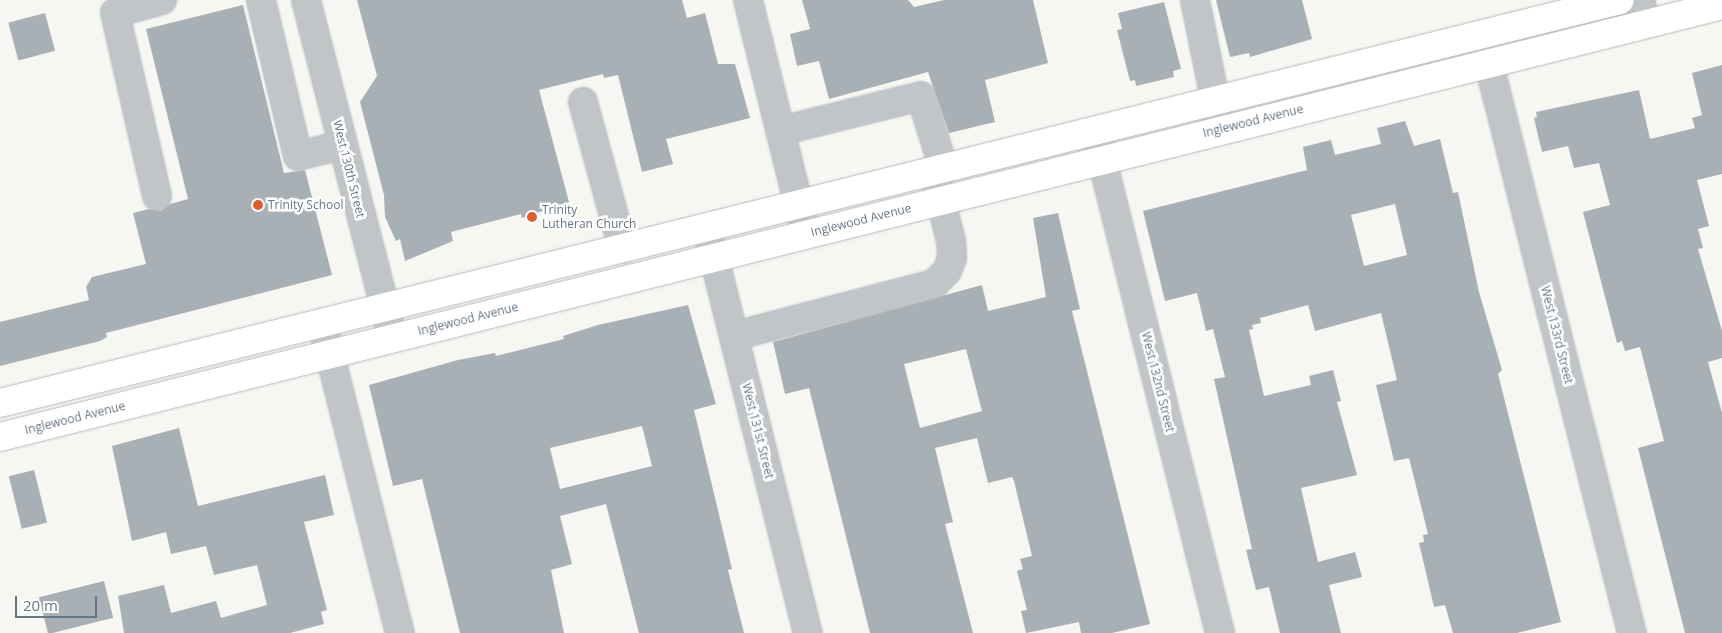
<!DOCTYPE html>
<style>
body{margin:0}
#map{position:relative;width:1722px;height:633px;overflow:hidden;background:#f6f6f3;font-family:"Open Sans",sans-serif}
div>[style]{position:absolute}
.building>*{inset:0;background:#a8b0b5;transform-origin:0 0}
.roads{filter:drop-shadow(0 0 1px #b4b8bc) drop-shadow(0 0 1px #b4b8bc)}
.minor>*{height:28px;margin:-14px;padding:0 14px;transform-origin:14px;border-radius:14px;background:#c1c5c8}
.major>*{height:28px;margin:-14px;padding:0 14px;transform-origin:14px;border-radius:14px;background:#fff}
.dots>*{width:14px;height:14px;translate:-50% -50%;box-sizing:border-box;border:2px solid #fff;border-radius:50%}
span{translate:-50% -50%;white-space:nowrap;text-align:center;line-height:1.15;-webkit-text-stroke:5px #fff;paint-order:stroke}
.street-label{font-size:12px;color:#667583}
.poi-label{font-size:12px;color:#667583}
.left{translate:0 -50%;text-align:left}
.scale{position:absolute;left:15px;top:596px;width:82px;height:22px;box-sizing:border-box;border:2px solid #667583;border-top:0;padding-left:6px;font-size:15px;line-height:18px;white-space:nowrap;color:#667583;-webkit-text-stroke:4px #fff;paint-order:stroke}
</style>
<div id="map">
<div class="building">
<i style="clip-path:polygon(357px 0,682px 0,687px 18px,705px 13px,718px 64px,735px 64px,750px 118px,666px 139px,673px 164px,642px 172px,618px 75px,604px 78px,603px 74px,539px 90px,569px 202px,522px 218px,521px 214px,451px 232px,453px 241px,405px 261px,400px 239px,396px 241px,385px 217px,384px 195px,360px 102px,377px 76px)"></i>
<i style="clip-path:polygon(802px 0,908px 0,914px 7px,944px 0,1033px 0,1048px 63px,985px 80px,995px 122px,949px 133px,928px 72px,829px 99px,819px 61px,797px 66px,790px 34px,810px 29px)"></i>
<i style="clip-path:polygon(1216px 0,1302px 0,1312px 39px,1250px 57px,1249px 53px,1230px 57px)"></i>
<i style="clip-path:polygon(1164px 2px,1181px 69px,1173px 71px,1174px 77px,1136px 86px,1135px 80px,1130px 81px,1117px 30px,1122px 29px,1118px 13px)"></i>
<i style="clip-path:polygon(243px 5px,284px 173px,305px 170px,332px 275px,106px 333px,107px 337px,100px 341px,0 366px,0 322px,89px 300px,86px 287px,92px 277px,146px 264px,133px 213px,149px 209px,161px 211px,170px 204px,188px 199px,146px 29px)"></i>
<i style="left:45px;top:13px;width:39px;height:38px;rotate:75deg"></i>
<i style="clip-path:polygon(1722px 65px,1722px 174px,1697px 180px,1709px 226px,1698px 229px,1703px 248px,1698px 249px,1722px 331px,1722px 358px,1708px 362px,1722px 413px,1722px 633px,1685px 633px,1638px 448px,1664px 441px,1640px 347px,1625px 351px,1622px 341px,1617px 343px,1583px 212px,1610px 205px,1599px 163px,1574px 168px,1568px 146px,1542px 152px,1534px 118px,1537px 117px,1536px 112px,1639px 90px,1650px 139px,1695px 128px,1692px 118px,1702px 115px,1692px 73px)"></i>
<i style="clip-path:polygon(evenodd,1405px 121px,1414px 146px,1440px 139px,1453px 193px,1458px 192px,1479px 292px,1502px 370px,1498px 374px,1561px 622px,1517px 633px,1453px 633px,1445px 605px,1434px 607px,1419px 543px,1424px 542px,1423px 535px,1428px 534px,1409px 458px,1394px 461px,1376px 385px,1397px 380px,1381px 313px,1315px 331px,1308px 305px,1260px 318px,1261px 323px,1252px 325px,1253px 329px,1249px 330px,1264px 396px,1311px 385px,1309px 376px,1333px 370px,1341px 401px,1337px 402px,1357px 475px,1301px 488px,1318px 562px,1355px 552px,1362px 577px,1329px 585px,1341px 633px,1280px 633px,1269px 587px,1256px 590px,1246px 550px,1252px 549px,1214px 379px,1225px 377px,1213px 329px,1206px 331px,1197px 293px,1165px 301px,1143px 211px,1307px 170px,1303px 147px,1331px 140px,1335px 155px,1381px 144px,1377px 128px,1405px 121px,1395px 204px,1407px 255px,1364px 266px,1351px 215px,1395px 204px)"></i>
<i style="clip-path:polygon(evenodd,1058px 213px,1080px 309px,1072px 311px,1150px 624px,1112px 633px,1081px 633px,1079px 622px,1026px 633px,1021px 611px,1027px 610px,1017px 571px,1023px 569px,1020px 559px,1032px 556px,1014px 481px,1012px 477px,988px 483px,977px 438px,935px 448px,953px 522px,945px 524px,973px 633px,870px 633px,809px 388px,785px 394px,773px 342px,982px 285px,988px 311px,1046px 297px,1033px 218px,1058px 213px,966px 349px,982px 411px,920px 428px,904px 364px,966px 349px)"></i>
<i style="clip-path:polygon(evenodd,688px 305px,716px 404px,694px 410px,732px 569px,728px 570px,744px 633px,639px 633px,606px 504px,560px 516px,572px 564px,551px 570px,564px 633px,460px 633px,422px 479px,393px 486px,369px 385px,458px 360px,495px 353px,496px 356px,564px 339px,563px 336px,598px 325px,688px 305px,642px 426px,652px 466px,560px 489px,550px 448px,642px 426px)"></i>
<i style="clip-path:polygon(179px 428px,198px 506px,325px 475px,334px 515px,304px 522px,327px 610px,321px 612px,324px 624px,290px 633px,124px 633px,118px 596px,164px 585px,171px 613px,216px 601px,221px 618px,267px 605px,257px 565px,214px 575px,206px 546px,171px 554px,166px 532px,132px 541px,112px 446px)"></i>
<i style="left:34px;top:470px;width:54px;height:26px;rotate:76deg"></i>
<i style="left:104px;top:581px;width:38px;height:67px;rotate:76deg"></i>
</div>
<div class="roads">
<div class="minor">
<i style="left:261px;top:0;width:160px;rotate:76.7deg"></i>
<i style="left:298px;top:156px;width:45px;rotate:-14deg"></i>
<i style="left:306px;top:0;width:349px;rotate:75.6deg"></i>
<i style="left:748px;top:0;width:241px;rotate:76.1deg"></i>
<i style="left:1195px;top:0;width:101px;rotate:78.6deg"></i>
<i style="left:1215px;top:99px;width:31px;rotate:84deg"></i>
<i style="left:1640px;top:0;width:25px;rotate:76deg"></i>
<i style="left:1482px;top:36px;width:616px;rotate:75.9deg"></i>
<i style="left:583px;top:102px;width:152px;rotate:74.8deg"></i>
<i style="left:780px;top:131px;width:145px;rotate:-13.9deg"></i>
<i style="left:921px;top:96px;width:77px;rotate:72.5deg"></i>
<i style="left:1095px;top:131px;width:517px;rotate:76.02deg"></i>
<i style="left:157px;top:196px;width:188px;rotate:-102.9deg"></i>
<i style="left:115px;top:13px;width:49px;rotate:-15.5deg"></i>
<i style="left:707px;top:229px;width:416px;rotate:76deg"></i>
<i style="left:322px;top:323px;width:320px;rotate:75.9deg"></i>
<i style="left:734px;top:336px;width:207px;rotate:-14.6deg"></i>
<i style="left:934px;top:284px;width:18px;rotate:-45deg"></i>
<i style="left:947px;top:271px;width:14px;rotate:-69deg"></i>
<i style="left:952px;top:258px;width:17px;rotate:-93deg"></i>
<i style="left:951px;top:241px;width:71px;rotate:-103.8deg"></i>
</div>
<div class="major">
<i style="left:0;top:403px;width:1669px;rotate:-13.97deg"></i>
<i style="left:0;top:437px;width:1775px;rotate:-14.08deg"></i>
</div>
</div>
<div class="dots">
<i style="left:258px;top:205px;background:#dd5d2c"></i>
<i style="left:532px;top:217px;background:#dd5d2c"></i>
</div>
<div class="street-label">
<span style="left:1253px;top:121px;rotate:-14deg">Inglewood Avenue</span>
<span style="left:349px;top:169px;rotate:76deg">West 130th Street</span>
<span style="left:861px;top:220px;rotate:-14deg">Inglewood Avenue</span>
<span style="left:468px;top:319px;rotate:-14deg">Inglewood Avenue</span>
<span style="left:1557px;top:335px;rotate:76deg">West 133rd Street</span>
<span style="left:1158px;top:382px;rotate:76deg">West 132nd Street</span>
<span style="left:75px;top:418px;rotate:-14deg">Inglewood Avenue</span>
<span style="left:758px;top:431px;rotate:76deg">West 131st Street</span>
</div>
<div class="poi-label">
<span class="left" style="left:268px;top:205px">Trinity School</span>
<span class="left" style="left:542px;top:217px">Trinity<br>Lutheran Church</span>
</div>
<div class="scale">20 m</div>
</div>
